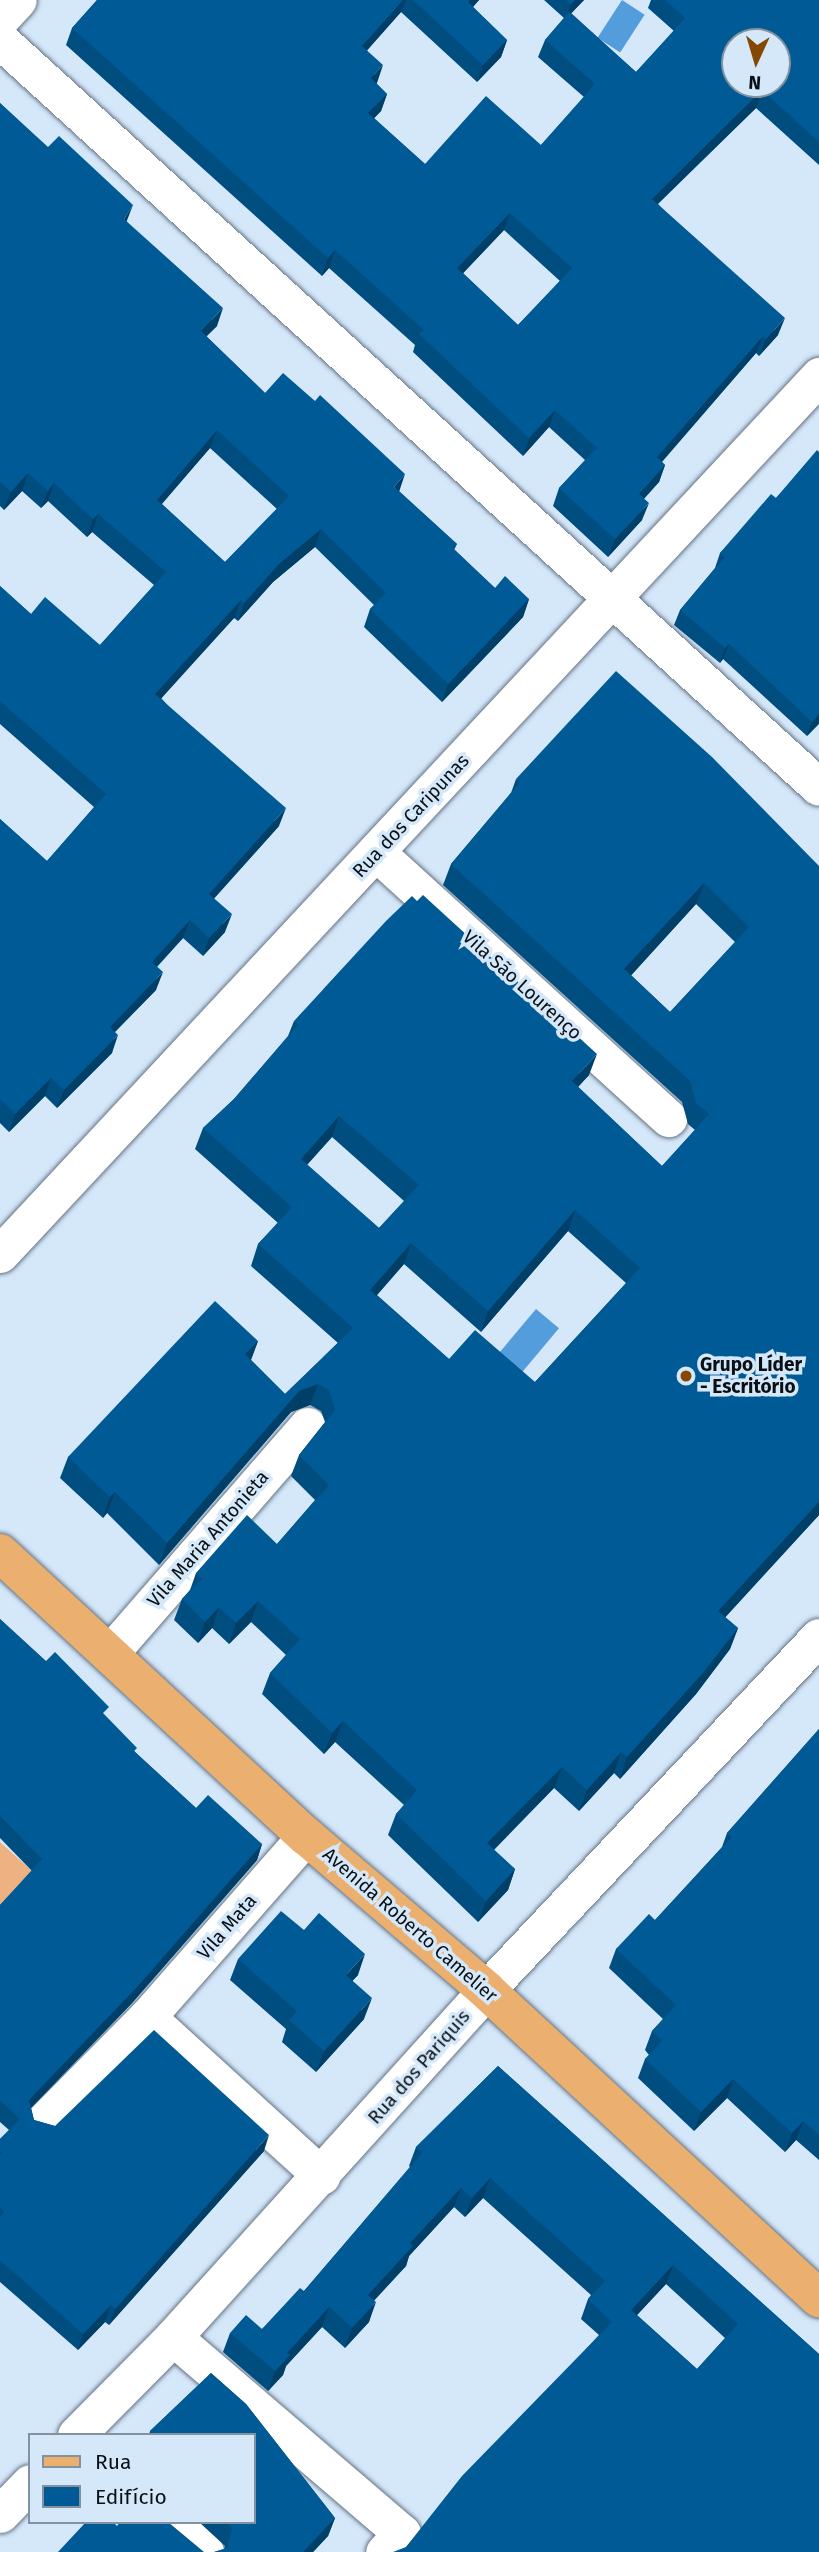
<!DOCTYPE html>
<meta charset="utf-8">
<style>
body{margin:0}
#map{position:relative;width:819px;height:2552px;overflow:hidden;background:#d5e8fa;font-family:"Fira Sans",sans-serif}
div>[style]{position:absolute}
.green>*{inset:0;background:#eeb182}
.water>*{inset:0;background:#549ddd;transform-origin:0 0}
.roads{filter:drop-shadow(0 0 2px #637383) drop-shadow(0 0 2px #637383)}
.minor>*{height:37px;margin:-18.5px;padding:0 18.5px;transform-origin:18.5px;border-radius:18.5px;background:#fff}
.major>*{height:38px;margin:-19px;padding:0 19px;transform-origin:19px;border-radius:19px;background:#ebb06f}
.wall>*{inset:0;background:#004d80}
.shaded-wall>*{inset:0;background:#003f68}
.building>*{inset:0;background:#005a95}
.dots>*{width:19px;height:19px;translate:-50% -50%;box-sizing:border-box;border:4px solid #d5e8fa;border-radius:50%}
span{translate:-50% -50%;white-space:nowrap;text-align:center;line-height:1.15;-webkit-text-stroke:7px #d5e8fa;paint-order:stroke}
.street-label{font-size:19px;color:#091015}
.poi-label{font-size:19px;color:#091015;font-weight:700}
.left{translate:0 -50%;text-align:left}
.legend{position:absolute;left:28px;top:2433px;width:228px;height:91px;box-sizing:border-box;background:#d5e8fa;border:2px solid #83929e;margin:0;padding:9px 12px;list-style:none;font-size:21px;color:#091015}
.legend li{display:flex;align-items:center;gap:14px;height:35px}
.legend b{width:35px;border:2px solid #83929e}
.north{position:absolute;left:721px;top:28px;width:70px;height:70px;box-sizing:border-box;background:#d5e8fa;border:2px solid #83929e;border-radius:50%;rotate:184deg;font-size:19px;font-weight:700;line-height:28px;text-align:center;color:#091015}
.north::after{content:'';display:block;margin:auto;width:24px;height:32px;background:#844704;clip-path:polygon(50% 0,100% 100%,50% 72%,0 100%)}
</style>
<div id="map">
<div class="green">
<i style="clip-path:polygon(0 1842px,32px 1871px,0 1905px)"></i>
</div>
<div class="water">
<i style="left:622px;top:0;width:27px;height:45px;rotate:33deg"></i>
<i style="left:536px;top:1309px;width:30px;height:59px;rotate:40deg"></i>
</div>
<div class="roads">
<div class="minor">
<i style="left:0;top:19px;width:26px;rotate:-47deg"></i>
<i style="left:0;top:40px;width:1108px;rotate:42.37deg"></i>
<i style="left:377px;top:853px;width:394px;rotate:42.3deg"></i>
<i style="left:0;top:1254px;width:1201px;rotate:-46.99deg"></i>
<i style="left:110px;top:1653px;width:301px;rotate:-49deg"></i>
<i style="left:147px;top:2017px;width:236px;rotate:42.3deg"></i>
<i style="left:43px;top:2122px;width:148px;rotate:-45.3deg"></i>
<i style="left:147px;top:2017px;width:241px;rotate:-48.7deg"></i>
<i style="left:173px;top:2337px;width:301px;rotate:40.6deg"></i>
<i style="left:402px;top:2533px;width:26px;rotate:133deg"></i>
<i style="left:76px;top:2435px;width:138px;rotate:-45.3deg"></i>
<i style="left:173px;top:2337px;width:467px;rotate:-47.9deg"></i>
<i style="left:486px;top:1990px;width:485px;rotate:-46.7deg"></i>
<i style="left:0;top:2514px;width:43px;rotate:-45.9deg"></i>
<i style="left:172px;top:2522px;width:45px;rotate:42.3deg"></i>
</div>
<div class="major">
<i style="left:0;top:1553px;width:417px;rotate:42.8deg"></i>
<i style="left:306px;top:1836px;width:237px;rotate:40.5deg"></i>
<i style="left:486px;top:1990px;width:454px;rotate:42.8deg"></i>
</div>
</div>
<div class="wall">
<i style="clip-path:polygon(evenodd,97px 0,479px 0,473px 7px,507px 40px,501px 57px,477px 82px,401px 12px,367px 50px,376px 83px,387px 94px,381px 111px,374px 118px,425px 164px,541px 145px,584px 97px,538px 57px,545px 40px,564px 18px,544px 0,584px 0,571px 13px,636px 72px,674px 31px,648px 8px,651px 0,819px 0,819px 165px,756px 108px,658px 204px,778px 335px,759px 356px,756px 353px,662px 462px,665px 465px,659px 482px,644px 499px,642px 520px,608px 557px,553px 506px,559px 488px,585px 460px,549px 427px,523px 456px,413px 352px,415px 345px,329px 268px,322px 276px,66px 45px,72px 28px,97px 0,504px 230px,560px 281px,518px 325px,463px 273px,504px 230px)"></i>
<i style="clip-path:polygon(evenodd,0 103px,127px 222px,217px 326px,206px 336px,265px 393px,399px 491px,457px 544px,454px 550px,495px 588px,529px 599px,523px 617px,442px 702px,364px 627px,370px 609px,374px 605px,315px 547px,273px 582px,238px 621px,234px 618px,161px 698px,279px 826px,214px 898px,225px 932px,203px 956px,183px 938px,157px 967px,156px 990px,115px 1032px,112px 1053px,57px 1108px,45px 1096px,9px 1132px,0 1123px,0 819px,47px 861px,94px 807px,0 724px,0 586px,31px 614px,100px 645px,154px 585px,92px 532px,87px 537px,48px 501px,41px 508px,22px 491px,4px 510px,0 506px,0 103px,210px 448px,277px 509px,225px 562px,162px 504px,210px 448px)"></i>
<i style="clip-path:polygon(819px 452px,819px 724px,807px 736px,723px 659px,720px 663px,674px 625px,680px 610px,715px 568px,720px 553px,776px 498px)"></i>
<i style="clip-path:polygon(evenodd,516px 779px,819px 866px,819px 1515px,725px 1617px,738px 1628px,730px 1649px,696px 1694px,620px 1779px,614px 1773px,579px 1811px,554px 1788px,494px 1850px,515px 1869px,508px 1890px,478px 1922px,388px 1835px,396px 1814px,404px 1805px,335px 1742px,324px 1754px,262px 1694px,270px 1673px,286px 1655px,251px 1622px,229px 1644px,212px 1628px,198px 1643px,174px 1620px,182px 1599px,190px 1590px,196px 1573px,277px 1544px,315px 1500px,291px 1476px,299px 1455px,325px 1422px,321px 1411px,310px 1405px,291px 1412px,159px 1565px,107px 1513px,103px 1518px,60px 1478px,68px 1457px,258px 1341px,251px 1360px,285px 1394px,338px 1343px,251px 1266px,258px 1244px,278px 1223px,195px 1149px,203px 1128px,234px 1099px,288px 1036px,294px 1021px,589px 1075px,578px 1087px,662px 1166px,695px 1130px,688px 1124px,682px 1102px,443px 885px,451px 864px,511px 793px,516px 779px,696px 904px,735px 942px,670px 1012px,631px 975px,696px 904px,516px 779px,332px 1137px,404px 1201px,379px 1228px,307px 1165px,332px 1137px,516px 779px,568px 1231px,626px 1283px,535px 1382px,449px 1359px,377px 1295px,404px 1264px,481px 1332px,568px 1231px)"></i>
<i style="clip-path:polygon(0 1619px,105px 1716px,136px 1753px,196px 1808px,262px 1844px,257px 1860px,132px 2003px,31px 2108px,34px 2120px,55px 2126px,264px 2151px,109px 2325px,105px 2322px,78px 2350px,0 2282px,0 2139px,9px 2130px,0 2122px,0 1905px,32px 1871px,0 1838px)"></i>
<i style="clip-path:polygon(819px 1729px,819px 2160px,796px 2140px,785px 2152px,727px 2098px,694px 2131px,638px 2078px,645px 2059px,649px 2055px,645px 2050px,652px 2031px,663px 2019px,609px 1968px,616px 1949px,655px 1920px,722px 1847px,727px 1833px)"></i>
<i style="clip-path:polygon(238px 1959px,358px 1975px,352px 1981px,364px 2019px,316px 2072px,282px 2042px,286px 2029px,230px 1980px)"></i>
<i style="clip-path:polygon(evenodd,498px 2066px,819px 2354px,406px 2547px,599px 2335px,581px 2319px,588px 2299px,591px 2295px,483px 2198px,465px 2217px,454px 2207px,409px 2256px,406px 2266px,374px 2300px,369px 2322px,345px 2348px,322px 2327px,286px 2366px,283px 2375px,268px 2391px,223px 2352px,230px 2333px,262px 2329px,304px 2291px,410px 2167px,409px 2166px,416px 2147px,498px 2066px,666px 2284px,725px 2338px,697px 2369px,637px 2315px,666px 2284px)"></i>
<i style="clip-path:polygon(211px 2373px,246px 2404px,335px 2518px,328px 2536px,313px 2552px,214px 2552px,224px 2549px,225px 2546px,199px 2522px,254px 2522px,254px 2435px,149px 2435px,150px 2431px)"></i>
</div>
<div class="shaded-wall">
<i style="clip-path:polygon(403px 0,406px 0,401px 12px,356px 63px,362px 46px)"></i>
<i style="clip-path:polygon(470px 0,479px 0,461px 20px,468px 2px)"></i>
<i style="clip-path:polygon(575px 0,584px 0,565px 20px,571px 4px)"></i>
<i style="clip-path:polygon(507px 40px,501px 57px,477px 82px,483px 65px)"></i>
<i style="clip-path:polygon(383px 65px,377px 83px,365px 96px,371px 78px)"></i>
<i style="clip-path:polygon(762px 90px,756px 108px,645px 216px,652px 199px)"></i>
<i style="clip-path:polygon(387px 94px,381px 111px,362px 131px,368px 113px)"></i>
<i style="clip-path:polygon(133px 205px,126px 223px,124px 219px)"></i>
<i style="clip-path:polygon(510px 213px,504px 230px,451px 286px,457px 268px)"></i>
<i style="clip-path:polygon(335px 250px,329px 268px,322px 276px,328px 258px)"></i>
<i style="clip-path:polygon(223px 308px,217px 326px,194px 349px,201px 331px)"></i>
<i style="clip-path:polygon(785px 318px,778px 335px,759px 356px,766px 339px)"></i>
<i style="clip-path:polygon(763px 336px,756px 353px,650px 475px,657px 457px)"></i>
<i style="clip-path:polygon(555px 410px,549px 427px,523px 456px,529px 438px)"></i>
<i style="clip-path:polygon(217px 430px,210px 448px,150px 517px,157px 500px)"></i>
<i style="clip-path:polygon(665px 465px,659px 482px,632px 511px,639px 494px)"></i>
<i style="clip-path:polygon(28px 473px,22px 491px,4px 510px,11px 492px)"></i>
<i style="clip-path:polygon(405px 474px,399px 492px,394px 487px)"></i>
<i style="clip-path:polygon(54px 483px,48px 501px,41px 508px,48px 491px)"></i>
<i style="clip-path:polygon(649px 503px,642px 520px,608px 557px,615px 539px)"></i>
<i style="clip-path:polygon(98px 514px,92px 532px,87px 537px,93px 519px)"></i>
<i style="clip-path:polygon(321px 529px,315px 547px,273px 582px,238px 621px,244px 603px,279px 564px)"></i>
<i style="clip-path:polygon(529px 599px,523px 617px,442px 702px,448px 684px)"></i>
<i style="clip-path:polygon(241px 600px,234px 618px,149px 712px,155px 694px)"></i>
<i style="clip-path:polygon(729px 644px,723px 659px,720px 663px,725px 648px)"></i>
<i style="clip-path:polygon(819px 714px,819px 723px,807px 736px,812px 722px)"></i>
<i style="clip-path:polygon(286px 808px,279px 826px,203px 911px,209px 894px)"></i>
<i style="clip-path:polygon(704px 883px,696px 904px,617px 991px,624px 969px)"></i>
<i style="clip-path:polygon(232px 914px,225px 932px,203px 956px,209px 938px)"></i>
<i style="clip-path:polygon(190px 920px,183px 938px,145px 979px,152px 962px)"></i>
<i style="clip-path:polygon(163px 972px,156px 990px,103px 1044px,110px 1027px)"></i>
<i style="clip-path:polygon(118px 1035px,112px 1053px,57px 1108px,64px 1090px)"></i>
<i style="clip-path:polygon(597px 1054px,589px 1075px,564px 1102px,572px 1081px)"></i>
<i style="clip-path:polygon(51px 1078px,45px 1096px,9px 1132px,15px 1114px)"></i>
<i style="clip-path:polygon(339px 1116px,332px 1137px,293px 1180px,301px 1159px)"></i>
<i style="clip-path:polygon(575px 1210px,568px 1231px,481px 1332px,488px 1311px)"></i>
<i style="clip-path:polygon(411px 1243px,404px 1264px,363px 1311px,370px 1290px)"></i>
<i style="clip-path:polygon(258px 1341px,250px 1362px,245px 1354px)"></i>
<i style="clip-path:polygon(318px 1384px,310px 1405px,291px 1412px,159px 1565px,167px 1543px,299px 1391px)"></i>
<i style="clip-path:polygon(115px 1492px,107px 1513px,103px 1518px,110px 1497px)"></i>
<i style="clip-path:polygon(819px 1502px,819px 1515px,711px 1633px,718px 1611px)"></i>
<i style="clip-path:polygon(258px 1601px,251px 1622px,229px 1644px,236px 1623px)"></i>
<i style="clip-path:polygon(219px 1607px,212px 1628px,198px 1643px,205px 1622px)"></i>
<i style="clip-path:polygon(738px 1628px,730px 1649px,696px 1694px,620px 1779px,627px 1757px)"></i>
<i style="clip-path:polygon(343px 1721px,335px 1742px,324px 1754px,332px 1733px)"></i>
<i style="clip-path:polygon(621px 1752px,614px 1773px,579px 1811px,587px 1790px)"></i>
<i style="clip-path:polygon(562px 1767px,554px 1788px,479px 1864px,487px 1843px)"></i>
<i style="clip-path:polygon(262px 1844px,257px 1860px,132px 2003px,23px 2116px,29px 2100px)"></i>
<i style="clip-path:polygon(515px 1869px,508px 1890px,478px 1922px,486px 1901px)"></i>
<i style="clip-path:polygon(365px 1954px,358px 1975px,338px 1996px,346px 1975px)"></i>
<i style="clip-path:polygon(372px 1998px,364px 2019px,316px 2072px,324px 2051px)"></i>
<i style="clip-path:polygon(733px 2079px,727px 2098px,694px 2131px,701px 2112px)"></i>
<i style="clip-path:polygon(803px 2121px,796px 2140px,785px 2152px,792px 2133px)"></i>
<i style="clip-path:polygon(269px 2135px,264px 2151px,109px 2325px,115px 2309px)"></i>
<i style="clip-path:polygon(490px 2178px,483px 2198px,465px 2217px,472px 2198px)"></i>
<i style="clip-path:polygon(461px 2188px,454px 2207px,409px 2256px,406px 2266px,361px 2315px,368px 2295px,410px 2243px)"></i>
<i style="clip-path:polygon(673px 2265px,666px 2284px,624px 2329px,631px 2310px)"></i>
<i style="clip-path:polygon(376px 2302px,369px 2322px,345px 2348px,352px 2328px)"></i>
<i style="clip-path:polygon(111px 2305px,105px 2322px,78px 2350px,83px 2334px)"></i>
<i style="clip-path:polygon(329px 2307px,322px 2327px,286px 2366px,283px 2375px,268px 2391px,275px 2371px,287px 2353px)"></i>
<i style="clip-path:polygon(335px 2518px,328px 2536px,313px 2552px,303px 2552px)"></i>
</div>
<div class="building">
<i style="clip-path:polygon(evenodd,97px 0,403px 0,362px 46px,383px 65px,371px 78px,387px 94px,368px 113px,425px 164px,486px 96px,541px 145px,595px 84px,545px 40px,569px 12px,636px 72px,685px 18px,665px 0,819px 0,819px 142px,762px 90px,652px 199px,785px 318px,766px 339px,763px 336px,657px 457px,665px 465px,639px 494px,649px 503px,615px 539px,559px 488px,597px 448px,555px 410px,529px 438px,419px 334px,424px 330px,335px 250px,328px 258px,72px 28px,97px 0,735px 42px,777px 42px,777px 84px,735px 84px,735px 42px,97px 0,510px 213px,572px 268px,518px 325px,457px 268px,510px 213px)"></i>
<i style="clip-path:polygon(413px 0,470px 0,468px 2px,507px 40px,483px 65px)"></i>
<i style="clip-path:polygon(566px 0,575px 0,571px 4px)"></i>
<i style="clip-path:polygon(evenodd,0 103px,48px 147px,59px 136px,133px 205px,124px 219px,223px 308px,201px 331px,265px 393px,283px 373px,315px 401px,320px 395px,405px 474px,394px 487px,457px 544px,453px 548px,495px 588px,505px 576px,529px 599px,448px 684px,370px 609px,386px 593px,321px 529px,279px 564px,244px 603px,241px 600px,155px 694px,286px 808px,209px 894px,232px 914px,209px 938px,190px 920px,152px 962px,163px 972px,110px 1027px,118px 1035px,64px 1090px,51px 1078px,15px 1114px,0 1099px,0 819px,47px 861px,106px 794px,0 701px,0 586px,31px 614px,45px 597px,100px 645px,166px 572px,98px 514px,93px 519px,54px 483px,48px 491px,28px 473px,11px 492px,0 482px,0 103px,217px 430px,289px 496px,225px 562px,157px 500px,217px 430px)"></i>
<i style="clip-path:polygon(817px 450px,819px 452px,819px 714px,812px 722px,729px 644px,725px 648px,680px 610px,725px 557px,720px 553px,771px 494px,776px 498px)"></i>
<i style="clip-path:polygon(evenodd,616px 671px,712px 757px,819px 866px,819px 1502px,718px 1611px,738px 1628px,703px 1673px,627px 1757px,621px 1752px,587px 1790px,562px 1767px,487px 1843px,515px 1869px,486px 1901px,396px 1814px,417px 1790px,343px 1721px,332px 1733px,270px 1673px,300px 1639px,258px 1601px,236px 1623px,219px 1607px,205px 1622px,182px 1599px,202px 1579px,196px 1573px,247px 1515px,277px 1544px,329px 1485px,299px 1455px,335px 1410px,329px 1390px,318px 1384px,299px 1391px,167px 1543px,115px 1492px,110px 1497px,68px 1457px,215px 1301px,258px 1341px,245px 1354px,285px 1394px,353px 1328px,258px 1244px,292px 1207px,203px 1128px,234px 1099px,298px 1025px,294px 1021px,386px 921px,412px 896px,417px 901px,423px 895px,597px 1054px,572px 1081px,662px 1166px,709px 1114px,696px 1103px,690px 1081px,451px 864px,520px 782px,516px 779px,616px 671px,704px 883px,749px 927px,670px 1012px,624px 969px,704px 883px,616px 671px,339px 1116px,419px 1185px,379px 1228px,301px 1159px,339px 1116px,616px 671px,575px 1210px,640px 1268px,535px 1382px,475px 1330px,449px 1359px,370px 1290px,411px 1243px,488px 1311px,575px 1210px)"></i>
<i style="clip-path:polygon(0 1619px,46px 1661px,55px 1652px,109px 1707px,103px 1713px,137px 1748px,134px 1751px,196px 1808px,208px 1795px,262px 1844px,138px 1986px,29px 2100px,34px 2120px,55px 2126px,154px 2030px,269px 2135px,115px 2309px,111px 2305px,83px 2334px,0 2260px,0 2216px,4px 2212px,0 2207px,0 2155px,2px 2153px,0 2151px,0 2139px,20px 2119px,0 2100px,0 1905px,42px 1859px,0 1816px)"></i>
<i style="clip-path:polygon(819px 1729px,819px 2135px,803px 2121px,792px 2133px,733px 2079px,701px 2112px,645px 2059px,662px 2041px,652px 2031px,676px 2005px,616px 1949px,649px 1914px,655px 1920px,732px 1837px,727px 1833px)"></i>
<i style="clip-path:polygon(281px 1911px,304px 1930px,319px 1913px,365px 1954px,346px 1975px,372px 1998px,324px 2051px,289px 2020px,297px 2011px,238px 1959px)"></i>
<i style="clip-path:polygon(evenodd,498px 2066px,819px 2354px,819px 2552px,393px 2552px,406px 2547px,462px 2476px,612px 2322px,588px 2299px,605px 2281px,490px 2178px,472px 2198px,461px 2188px,410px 2243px,413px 2246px,368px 2295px,376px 2302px,352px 2328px,329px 2307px,287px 2353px,290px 2355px,275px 2371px,230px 2333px,246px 2315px,262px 2329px,300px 2288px,304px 2291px,422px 2153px,416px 2147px,498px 2066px,673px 2265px,738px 2324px,697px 2369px,631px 2310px,673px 2265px)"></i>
<i style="clip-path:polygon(211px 2373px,246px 2404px,335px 2518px,303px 2552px,214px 2552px,227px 2548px,232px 2528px,225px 2522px,254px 2522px,254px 2435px,152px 2435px,150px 2431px)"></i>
<i style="clip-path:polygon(86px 2522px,113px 2522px,117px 2526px,120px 2522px,168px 2522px,204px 2552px,58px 2552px)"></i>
</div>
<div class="dots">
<i style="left:686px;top:1376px;background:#844704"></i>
</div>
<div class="street-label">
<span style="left:411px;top:816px;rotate:-47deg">Rua dos Caripunas</span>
<span style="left:522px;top:985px;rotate:42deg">Vila São Lourenço</span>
<span style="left:208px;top:1539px;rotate:-49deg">Vila Maria Antonieta</span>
<span style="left:410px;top:1925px;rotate:41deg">Avenida Roberto Camelier</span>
<span style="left:227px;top:1927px;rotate:-49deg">Vila Mata</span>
<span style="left:419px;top:2067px;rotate:-49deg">Rua dos Pariquis</span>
</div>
<div class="poi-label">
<span class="left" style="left:700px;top:1376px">Grupo Líder<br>- Escritório</span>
</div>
<ul class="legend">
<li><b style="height:9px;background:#ebb06f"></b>Rua</li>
<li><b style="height:19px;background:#005a95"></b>Edifício</li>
</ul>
<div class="north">N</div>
</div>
